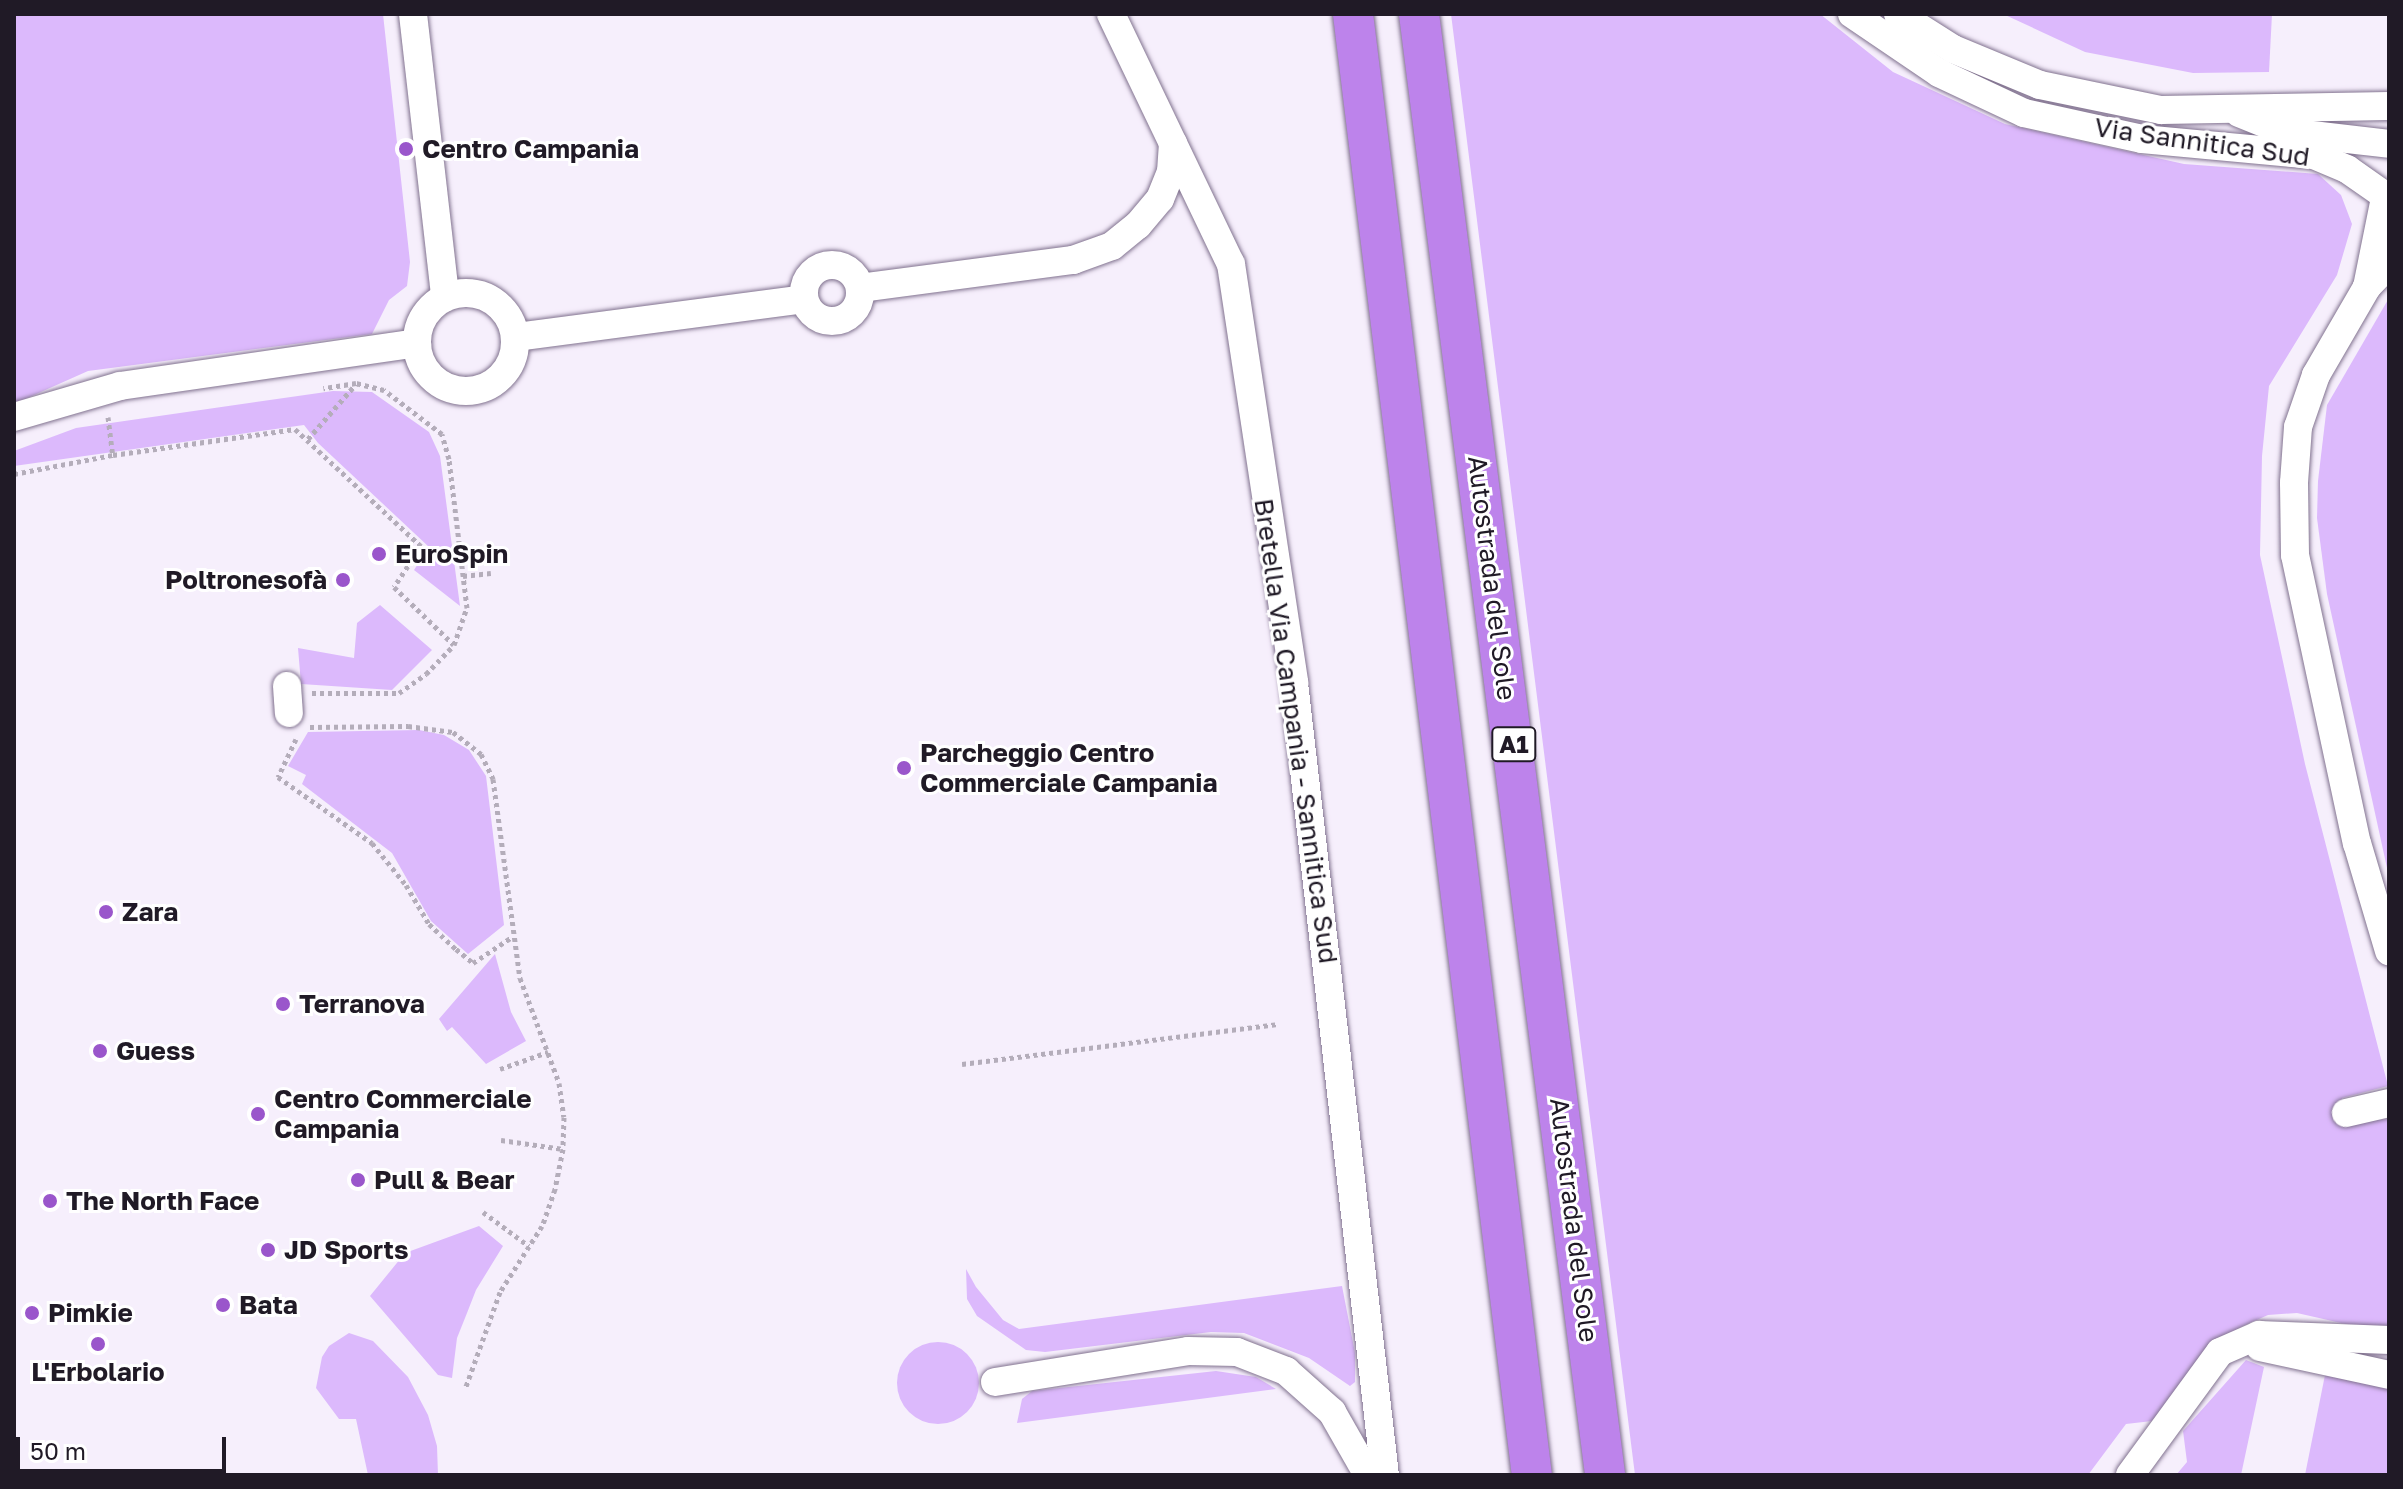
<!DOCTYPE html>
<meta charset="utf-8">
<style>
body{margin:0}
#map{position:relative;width:2403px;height:1489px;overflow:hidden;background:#f6effc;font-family:"Golos Text",sans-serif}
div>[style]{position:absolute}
.green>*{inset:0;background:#dcb9fc}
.round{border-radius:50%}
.path>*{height:5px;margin-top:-2.5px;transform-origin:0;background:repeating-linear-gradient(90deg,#b4adba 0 4px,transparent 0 8px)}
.roads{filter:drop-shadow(0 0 2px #81728f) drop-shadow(0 0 2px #81728f)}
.minor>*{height:28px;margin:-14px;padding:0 14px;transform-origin:14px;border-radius:14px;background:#fff}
.minor>.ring{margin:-14px;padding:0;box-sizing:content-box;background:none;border:28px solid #fff;border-radius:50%}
.highway>*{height:40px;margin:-20px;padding:0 20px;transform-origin:20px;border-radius:20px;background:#bd83eb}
.dots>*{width:22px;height:22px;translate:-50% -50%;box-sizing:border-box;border:4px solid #fff;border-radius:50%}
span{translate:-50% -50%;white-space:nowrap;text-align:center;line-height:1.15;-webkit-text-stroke:6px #fff;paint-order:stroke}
.shield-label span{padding:2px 6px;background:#fff;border:2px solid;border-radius:6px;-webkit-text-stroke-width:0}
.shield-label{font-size:24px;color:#201a26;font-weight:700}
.street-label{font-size:26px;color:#201a26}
.poi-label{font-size:26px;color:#201a26;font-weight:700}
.left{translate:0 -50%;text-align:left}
.right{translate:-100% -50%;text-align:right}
.frame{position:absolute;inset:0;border:16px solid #201a26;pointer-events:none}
.scale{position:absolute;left:16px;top:1437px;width:210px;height:36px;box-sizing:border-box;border:4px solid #201a26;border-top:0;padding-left:10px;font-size:24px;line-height:28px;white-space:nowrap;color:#201a26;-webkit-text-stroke:6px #fff;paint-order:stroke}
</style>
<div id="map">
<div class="green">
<i style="clip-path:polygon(14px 14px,383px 14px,410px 262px,407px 286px,389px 300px,372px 334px,88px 371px,14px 404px)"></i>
<i style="clip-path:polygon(1451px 14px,1820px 14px,1893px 72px,2005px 124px,2184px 164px,2318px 174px,2341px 195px,2352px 224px,2337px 275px,2269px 386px,2262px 456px,2260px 555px,2305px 764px,2388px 1086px,2342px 1098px,2345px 1123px,2389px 1119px,2389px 1330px,2363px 1328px,2297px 1313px,2268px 1315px,2243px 1326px,2220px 1340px,2152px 1421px,2126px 1424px,2088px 1475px,1635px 1475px)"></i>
<i style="clip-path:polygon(2003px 14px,2272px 14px,2269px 72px,2193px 73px,2085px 52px)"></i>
<i style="clip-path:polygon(2389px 298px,2389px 877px,2327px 594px,2317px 518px,2318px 481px,2327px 405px)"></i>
<i style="clip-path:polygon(333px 391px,372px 392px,429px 432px,440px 456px,460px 606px,414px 570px,429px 547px,318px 443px,304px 425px,14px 466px,14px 451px,76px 428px)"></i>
<i style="clip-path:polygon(380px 605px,432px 650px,392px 690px,301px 684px,298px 648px,354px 658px,357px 623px)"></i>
<i style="clip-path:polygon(419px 730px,444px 735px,469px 750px,486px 776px,504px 925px,468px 954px,431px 921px,392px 853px,302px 784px,306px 775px,288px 766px,308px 732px)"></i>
<i style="clip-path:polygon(495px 954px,511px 1012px,526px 1041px,486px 1064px,452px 1027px,447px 1031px,439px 1019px)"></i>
<i style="clip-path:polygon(479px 1226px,503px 1246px,476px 1290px,467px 1313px,457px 1338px,452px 1378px,438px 1375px,370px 1296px,405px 1253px)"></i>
<i style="clip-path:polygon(966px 1269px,976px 1287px,1003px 1320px,1019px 1329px,1342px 1286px,1355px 1353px,1355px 1382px,1350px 1386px,1309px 1358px,1244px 1333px,1211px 1332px,1045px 1352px,1026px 1350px,977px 1316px,967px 1299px)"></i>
<i style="clip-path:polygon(349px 1333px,373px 1341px,408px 1377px,428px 1415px,437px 1446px,438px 1475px,368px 1475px,356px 1419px,339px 1419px,316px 1388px,322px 1357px,329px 1346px)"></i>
<i class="round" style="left:897px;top:1342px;width:82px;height:82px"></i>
<i style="clip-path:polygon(2246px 1360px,2264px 1367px,2241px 1475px,2176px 1475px,2187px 1462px,2183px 1431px)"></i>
<i style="clip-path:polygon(2326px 1370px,2389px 1385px,2389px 1475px,2305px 1475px)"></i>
<i style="clip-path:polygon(1216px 1371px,1256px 1377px,1276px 1389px,1017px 1423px,1022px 1399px,1032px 1391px)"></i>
</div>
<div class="path">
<i style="left:108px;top:417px;width:38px;rotate:83deg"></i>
<i style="left:308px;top:439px;width:73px;rotate:-48.9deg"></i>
<i style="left:14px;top:474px;width:101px;rotate:-10.9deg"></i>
<i style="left:113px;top:455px;width:184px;rotate:-8.1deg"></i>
<i style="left:295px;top:429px;width:172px;rotate:42.9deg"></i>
<i style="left:421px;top:546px;width:49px;rotate:123.4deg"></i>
<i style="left:394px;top:587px;width:83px;rotate:44deg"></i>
<i style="left:463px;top:576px;width:28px;rotate:-6deg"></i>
<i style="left:312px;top:693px;width:87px"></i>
<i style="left:399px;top:693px;width:33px;rotate:-35deg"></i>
<i style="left:426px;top:674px;width:40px;rotate:-46deg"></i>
<i style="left:454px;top:645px;width:39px;rotate:-71deg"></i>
<i style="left:467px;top:608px;width:150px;rotate:-96.9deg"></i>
<i style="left:449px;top:459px;width:26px;rotate:-106deg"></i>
<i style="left:442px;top:434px;width:73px;rotate:-142.8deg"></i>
<i style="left:384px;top:390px;width:29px;rotate:-166deg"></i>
<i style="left:356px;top:383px;width:33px;rotate:171deg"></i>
<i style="left:310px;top:727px;width:98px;rotate:-0.6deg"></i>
<i style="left:408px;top:726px;width:45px;rotate:7.6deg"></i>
<i style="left:453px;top:732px;width:36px;rotate:38deg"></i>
<i style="left:481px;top:754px;width:28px;rotate:64deg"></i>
<i style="left:493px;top:779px;width:201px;rotate:82.3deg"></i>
<i style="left:520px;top:978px;width:112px;rotate:69.6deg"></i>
<i style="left:559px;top:1083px;width:34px;rotate:82deg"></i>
<i style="left:564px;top:1117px;width:32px;rotate:92deg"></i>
<i style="left:563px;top:1149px;width:41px;rotate:101.3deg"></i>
<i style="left:555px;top:1189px;width:39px;rotate:109deg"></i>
<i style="left:542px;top:1226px;width:78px;rotate:122.5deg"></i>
<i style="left:500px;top:1292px;width:103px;rotate:109.8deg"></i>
<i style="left:296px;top:739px;width:42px;rotate:115.3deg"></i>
<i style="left:278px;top:777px;width:115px;rotate:35.1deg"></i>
<i style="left:372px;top:843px;width:54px;rotate:51deg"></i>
<i style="left:406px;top:885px;width:45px;rotate:59.5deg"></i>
<i style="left:429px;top:924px;width:37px;rotate:43deg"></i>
<i style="left:456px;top:949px;width:22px;rotate:39deg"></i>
<i style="left:473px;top:963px;width:47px;rotate:-33.7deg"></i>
<i style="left:962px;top:1064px;width:318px;rotate:-7.2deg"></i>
<i style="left:500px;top:1069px;width:51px;rotate:-19.5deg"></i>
<i style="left:501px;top:1140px;width:63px;rotate:8.3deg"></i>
<i style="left:483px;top:1212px;width:57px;rotate:36.5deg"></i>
</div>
<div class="roads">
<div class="minor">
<i style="left:413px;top:14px;width:285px;rotate:83.5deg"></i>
<i style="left:1111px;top:14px;width:277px;rotate:64.4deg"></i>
<i style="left:1231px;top:264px;width:424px;rotate:81.4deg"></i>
<i style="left:1294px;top:683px;width:797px;rotate:83.45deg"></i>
<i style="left:1852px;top:14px;width:105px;rotate:34.1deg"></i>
<i style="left:1939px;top:73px;width:94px;rotate:25.2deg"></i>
<i style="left:2024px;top:113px;width:121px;rotate:12.4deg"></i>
<i style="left:2142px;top:139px;width:173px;rotate:5.3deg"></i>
<i style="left:2314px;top:155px;width:36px;rotate:23deg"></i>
<i style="left:2347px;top:169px;width:39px;rotate:35deg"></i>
<i style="left:1898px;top:14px;width:65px;rotate:32.5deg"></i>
<i style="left:1953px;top:49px;width:94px;rotate:22.5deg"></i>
<i style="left:2040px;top:85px;width:124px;rotate:11.7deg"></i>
<i style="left:2161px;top:110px;width:228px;rotate:-1deg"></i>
<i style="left:2239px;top:113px;width:51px;rotate:22deg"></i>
<i style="left:2286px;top:132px;width:104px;rotate:6.6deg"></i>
<i style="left:2389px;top:264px;width:32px;rotate:134deg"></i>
<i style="left:2367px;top:287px;width:102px;rotate:120.1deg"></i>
<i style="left:2316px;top:375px;width:55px;rotate:109.1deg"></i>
<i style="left:2298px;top:427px;width:56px;rotate:94.1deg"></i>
<i style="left:2294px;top:483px;width:72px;rotate:89.2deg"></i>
<i style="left:2295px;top:555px;width:295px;rotate:77.9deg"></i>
<i style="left:2357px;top:843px;width:113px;rotate:73.5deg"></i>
<i class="ring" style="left:804px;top:265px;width:28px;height:28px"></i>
<i style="left:2367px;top:287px;width:86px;rotate:-78.6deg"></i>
<i style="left:860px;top:288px;width:215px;rotate:-7.5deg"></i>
<i style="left:1073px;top:260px;width:41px;rotate:-19.7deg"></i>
<i style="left:1112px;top:246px;width:33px;rotate:-39deg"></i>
<i style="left:1138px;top:225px;width:34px;rotate:-50deg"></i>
<i style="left:1160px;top:199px;width:29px;rotate:-68deg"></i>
<i style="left:1171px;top:172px;width:29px;rotate:-86deg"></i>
<i class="ring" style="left:417px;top:293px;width:70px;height:70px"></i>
<i style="left:516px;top:337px;width:290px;rotate:-7.5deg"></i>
<i style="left:14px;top:417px;width:110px;rotate:-16.3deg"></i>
<i style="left:120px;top:386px;width:300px;rotate:-8.2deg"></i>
<i style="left:287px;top:686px;width:27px;rotate:86deg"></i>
<i style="left:2346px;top:1113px;width:44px;rotate:-13.1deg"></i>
<i style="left:2260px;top:1347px;width:132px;rotate:12.2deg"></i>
<i style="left:995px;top:1382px;width:195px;rotate:-9.1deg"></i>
<i style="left:1188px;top:1351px;width:49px;rotate:1.2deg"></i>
<i style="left:1237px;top:1352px;width:53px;rotate:21.2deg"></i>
<i style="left:1286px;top:1371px;width:62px;rotate:41.7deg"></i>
<i style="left:1332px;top:1412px;width:73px;rotate:60.3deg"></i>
<i style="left:2130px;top:1475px;width:152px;rotate:-53.8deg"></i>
<i style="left:2220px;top:1352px;width:43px;rotate:-23.6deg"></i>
<i style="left:2259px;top:1335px;width:130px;rotate:2.2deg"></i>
</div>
<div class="highway">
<i style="left:1353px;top:14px;width:1472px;rotate:83.02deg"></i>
<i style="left:1419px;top:14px;width:1473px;rotate:82.74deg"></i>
</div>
</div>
<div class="dots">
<i style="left:406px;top:149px;background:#9a56cb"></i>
<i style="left:379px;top:554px;background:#9a56cb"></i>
<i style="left:343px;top:580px;background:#9a56cb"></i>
<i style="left:904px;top:768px;background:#9a56cb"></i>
<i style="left:106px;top:912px;background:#9a56cb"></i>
<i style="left:283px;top:1004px;background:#9a56cb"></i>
<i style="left:100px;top:1051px;background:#9a56cb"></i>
<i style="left:258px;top:1114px;background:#9a56cb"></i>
<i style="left:358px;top:1180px;background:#9a56cb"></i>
<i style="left:50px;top:1201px;background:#9a56cb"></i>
<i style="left:268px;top:1250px;background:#9a56cb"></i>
<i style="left:223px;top:1305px;background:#9a56cb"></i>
<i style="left:32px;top:1313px;background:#9a56cb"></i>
<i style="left:98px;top:1344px;background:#9a56cb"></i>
</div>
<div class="shield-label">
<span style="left:1514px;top:744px">A1</span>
</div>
<div class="street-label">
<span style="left:2202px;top:142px;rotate:8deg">Via Sannitica Sud</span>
<span style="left:1492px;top:578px;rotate:83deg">Autostrada del Sole</span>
<span style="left:1296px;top:731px;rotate:82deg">Bretella Via Campania - Sannitica Sud</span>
<span style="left:1574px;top:1220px;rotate:83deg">Autostrada del Sole</span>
</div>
<div class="poi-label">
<span class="left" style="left:422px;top:149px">Centro Campania</span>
<span class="left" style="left:395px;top:554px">EuroSpin</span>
<span class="right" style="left:327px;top:580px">Poltronesofà</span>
<span class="left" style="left:920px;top:768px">Parcheggio Centro<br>Commerciale Campania</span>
<span class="left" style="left:122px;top:912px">Zara</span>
<span class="left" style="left:299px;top:1004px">Terranova</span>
<span class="left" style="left:116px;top:1051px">Guess</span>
<span class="left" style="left:274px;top:1114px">Centro Commerciale<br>Campania</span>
<span class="left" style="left:374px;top:1180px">Pull &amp; Bear</span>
<span class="left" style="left:66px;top:1201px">The North Face</span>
<span class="left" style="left:284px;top:1250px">JD Sports</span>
<span class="left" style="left:239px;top:1305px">Bata</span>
<span class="left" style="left:48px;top:1313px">Pimkie</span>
<span style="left:98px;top:1372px">L'Erbolario</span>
</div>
<div class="frame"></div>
<div class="scale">50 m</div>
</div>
